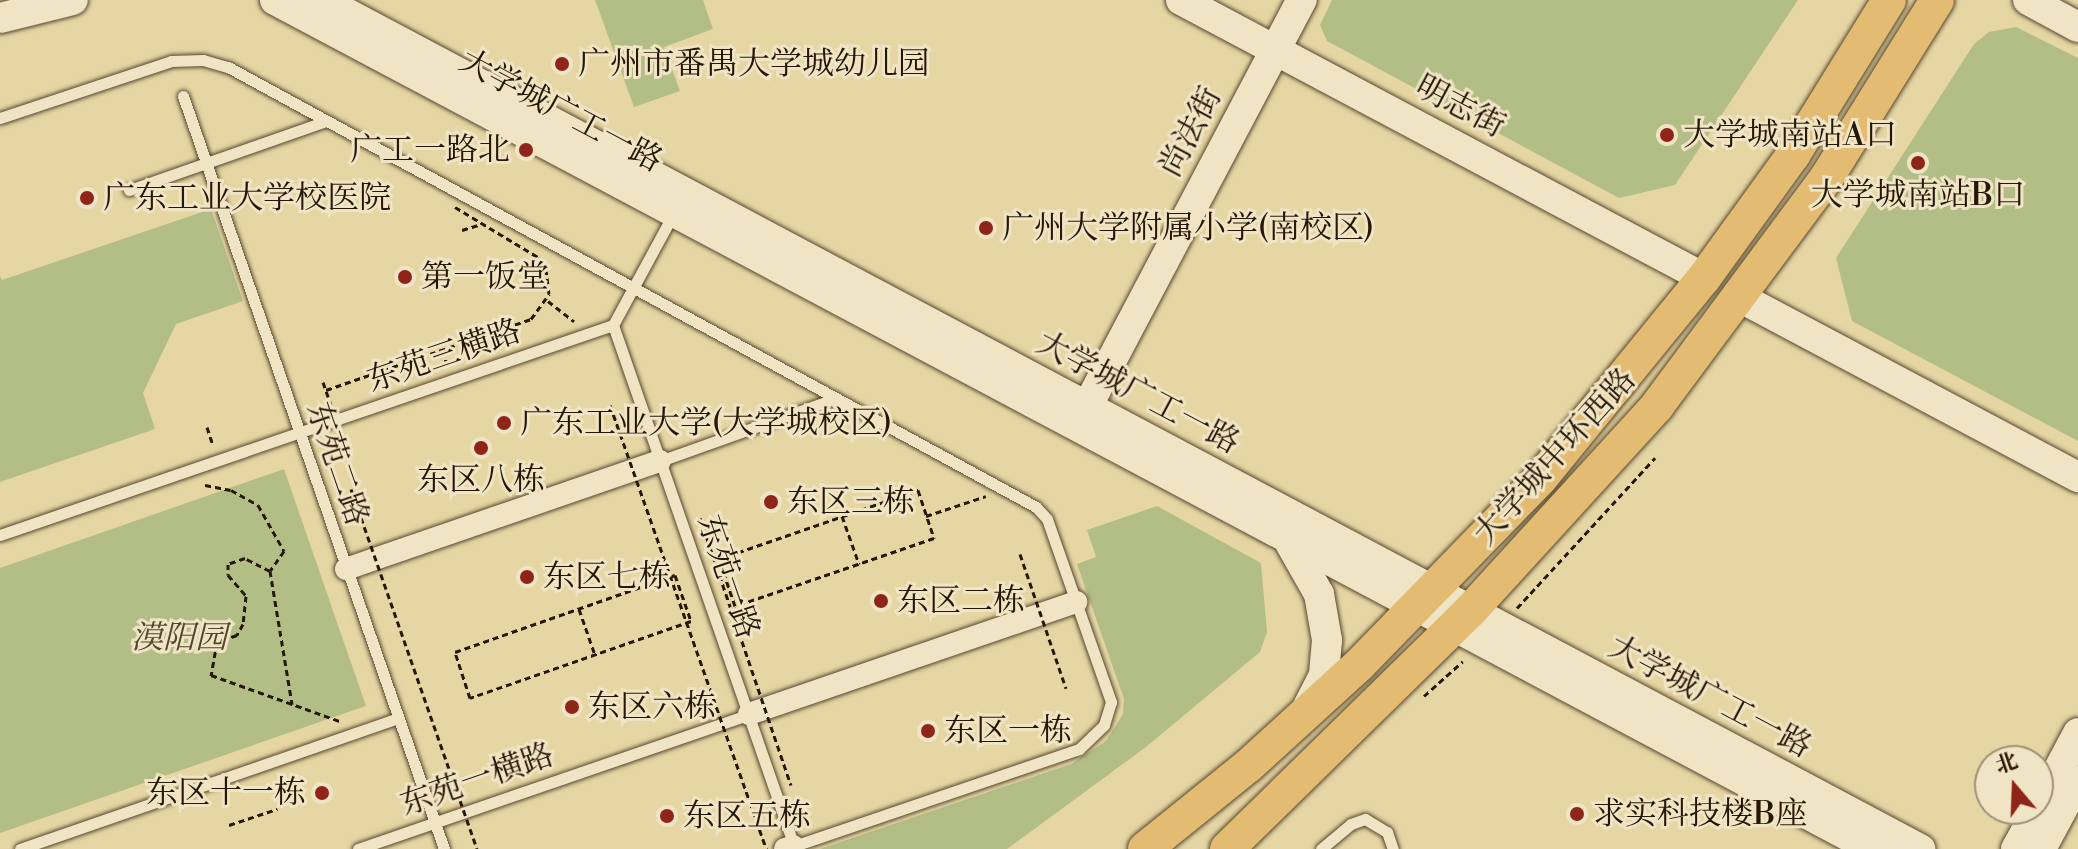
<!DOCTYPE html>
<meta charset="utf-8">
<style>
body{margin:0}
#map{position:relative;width:2078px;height:849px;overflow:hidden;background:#e6d6a4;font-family:"Libre Bodoni","Noto Serif SC",serif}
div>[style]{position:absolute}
.green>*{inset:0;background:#b3be87}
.path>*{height:3px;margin-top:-1.5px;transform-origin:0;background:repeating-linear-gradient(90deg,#271706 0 6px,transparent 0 10px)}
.roads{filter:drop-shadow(0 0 2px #57472e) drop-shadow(0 0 2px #57472e)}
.lane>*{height:11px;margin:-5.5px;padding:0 5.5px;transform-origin:5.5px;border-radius:5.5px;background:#efe4c4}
.street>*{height:22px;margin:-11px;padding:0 11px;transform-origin:11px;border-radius:11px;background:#efe4c4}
.secondary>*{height:30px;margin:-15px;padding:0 15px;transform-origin:15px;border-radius:15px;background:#efe4c4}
.primary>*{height:34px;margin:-17px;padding:0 17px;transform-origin:17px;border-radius:17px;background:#e3bb72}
.path-bridge>*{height:3px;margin-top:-1.5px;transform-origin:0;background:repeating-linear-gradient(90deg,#271706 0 6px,transparent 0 10px)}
.dots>*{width:22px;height:22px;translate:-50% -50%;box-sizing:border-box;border:4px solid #efe4c4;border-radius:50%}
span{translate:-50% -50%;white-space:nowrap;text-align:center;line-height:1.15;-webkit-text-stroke:6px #efe4c4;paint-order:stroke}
.poi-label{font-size:32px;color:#271706}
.left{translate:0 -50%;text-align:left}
.right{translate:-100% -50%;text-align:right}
.street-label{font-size:32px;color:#271706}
.park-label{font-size:32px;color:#51492d;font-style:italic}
.north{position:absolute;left:1974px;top:745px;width:80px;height:80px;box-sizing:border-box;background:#efe4c4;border:2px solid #9f9278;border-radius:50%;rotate:341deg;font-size:22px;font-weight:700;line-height:32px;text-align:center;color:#271706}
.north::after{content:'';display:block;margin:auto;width:28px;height:36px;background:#8f2418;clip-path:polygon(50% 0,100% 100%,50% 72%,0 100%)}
</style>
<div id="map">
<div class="green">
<i style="clip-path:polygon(595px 0,703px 0,713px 29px,664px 47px,680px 91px,634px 107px)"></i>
<i style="clip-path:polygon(1332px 0,1798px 0,1675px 185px,1619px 198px,1327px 41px,1320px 25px)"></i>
<i style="clip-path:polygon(2016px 27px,2078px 58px,2078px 441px,1852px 321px,1836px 258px,1974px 44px,1989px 32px)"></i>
<i style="clip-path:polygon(211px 209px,243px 301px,176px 324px,143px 393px,155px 429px,0 482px,0 276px,2px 280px)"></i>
<i style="clip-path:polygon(284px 469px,366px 706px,0 833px,0 568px)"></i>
<i style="clip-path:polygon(1157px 506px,1261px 563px,1267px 632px,1260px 652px,1146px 747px,1007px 849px,820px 849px,1071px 764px,1106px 741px,1123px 714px,1124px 699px,1077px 564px,1096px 557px,1087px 530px)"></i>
</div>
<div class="path">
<i style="left:455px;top:207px;width:97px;rotate:31.1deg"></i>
<i style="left:538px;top:257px;width:16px;rotate:60deg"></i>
<i style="left:462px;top:230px;width:17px;rotate:-17deg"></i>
<i style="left:548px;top:301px;width:33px;rotate:38deg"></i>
<i style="left:442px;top:350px;width:15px;rotate:70deg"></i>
<i style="left:323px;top:382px;width:24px;rotate:71deg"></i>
<i style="left:326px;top:390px;width:217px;rotate:-19.1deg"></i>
<i style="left:531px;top:319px;width:31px;rotate:-54deg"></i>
<i style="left:549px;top:294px;width:23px;rotate:-97deg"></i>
<i style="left:546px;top:271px;width:6px;rotate:162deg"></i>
<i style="left:207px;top:427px;width:19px;rotate:72deg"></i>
<i style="left:205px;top:485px;width:26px;rotate:11deg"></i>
<i style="left:231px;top:490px;width:31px;rotate:29deg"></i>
<i style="left:258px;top:505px;width:53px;rotate:60.5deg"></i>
<i style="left:284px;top:551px;width:24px;rotate:125deg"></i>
<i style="left:270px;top:571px;width:28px;rotate:-153deg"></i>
<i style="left:245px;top:558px;width:18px;rotate:161deg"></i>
<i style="left:228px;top:564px;width:11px;rotate:90deg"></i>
<i style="left:228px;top:575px;width:28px;rotate:49deg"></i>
<i style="left:246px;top:596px;width:28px;rotate:96deg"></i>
<i style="left:243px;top:624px;width:13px;rotate:119deg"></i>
<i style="left:237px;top:635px;width:21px;rotate:161deg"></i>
<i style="left:217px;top:642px;width:34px;rotate:100deg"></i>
<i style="left:211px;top:675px;width:139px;rotate:19.7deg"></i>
<i style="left:918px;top:490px;width:51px;rotate:71.6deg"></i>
<i style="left:934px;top:538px;width:210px;rotate:161.1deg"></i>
<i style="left:735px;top:606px;width:50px;rotate:-108.8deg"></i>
<i style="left:719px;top:559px;width:211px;rotate:-19.1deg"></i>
<i style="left:842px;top:516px;width:51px;rotate:70.5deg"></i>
<i style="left:926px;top:516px;width:63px;rotate:-18.4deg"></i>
<i style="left:270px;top:571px;width:135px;rotate:80.6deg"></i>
<i style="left:675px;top:575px;width:49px;rotate:70.8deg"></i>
<i style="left:691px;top:621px;width:234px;rotate:160.8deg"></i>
<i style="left:470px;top:698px;width:48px;rotate:-108.1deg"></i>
<i style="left:455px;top:652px;width:233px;rotate:-19.3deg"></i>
<i style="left:1517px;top:608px;width:204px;rotate:-47.4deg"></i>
<i style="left:579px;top:609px;width:49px;rotate:70.8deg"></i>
<i style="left:1424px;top:696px;width:52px;rotate:-41.9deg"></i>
<i style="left:229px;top:825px;width:51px;rotate:-18.4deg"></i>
</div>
<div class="roads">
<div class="lane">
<i style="left:183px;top:96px;width:797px;rotate:70.88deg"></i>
<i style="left:0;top:118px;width:180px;rotate:-18.4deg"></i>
<i style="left:171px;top:61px;width:32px;rotate:-2deg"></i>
<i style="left:203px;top:60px;width:26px;rotate:16deg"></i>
<i style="left:228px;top:67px;width:920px;rotate:28.57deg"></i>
<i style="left:1036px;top:507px;width:16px;rotate:47deg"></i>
<i style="left:1047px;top:519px;width:194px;rotate:70.7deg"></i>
<i style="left:1111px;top:702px;width:24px;rotate:107deg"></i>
<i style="left:1104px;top:725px;width:35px;rotate:136deg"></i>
<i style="left:1079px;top:749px;width:301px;rotate:161.2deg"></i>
<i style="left:794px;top:846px;width:552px;rotate:-109.16deg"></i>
<i style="left:129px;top:190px;width:209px;rotate:-19.3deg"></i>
<i style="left:660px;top:461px;width:185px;rotate:-19.6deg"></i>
<i style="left:0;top:535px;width:648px;rotate:-18.91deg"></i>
<i style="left:613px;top:325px;width:117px;rotate:-61.5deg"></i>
<i style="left:20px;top:849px;width:400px;rotate:-19.1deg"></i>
<i style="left:358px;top:849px;width:414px;rotate:-19deg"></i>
<i style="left:1321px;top:849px;width:39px;rotate:-40deg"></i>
<i style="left:1351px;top:824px;width:15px;rotate:-20deg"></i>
<i style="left:1365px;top:819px;width:26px;rotate:31deg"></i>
<i style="left:1387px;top:832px;width:18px;rotate:71deg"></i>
</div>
<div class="street">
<i style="left:346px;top:569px;width:332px;rotate:-19deg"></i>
<i style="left:749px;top:714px;width:346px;rotate:-18.9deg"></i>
<i style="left:785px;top:849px;width:9px;rotate:-18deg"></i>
</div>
<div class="secondary">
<i style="left:275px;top:0;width:1810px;rotate:27.98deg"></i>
<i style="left:322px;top:0;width:1810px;rotate:27.98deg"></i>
<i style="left:1181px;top:0;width:592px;rotate:27.99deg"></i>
<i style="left:2028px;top:0;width:57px;rotate:28.4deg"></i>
<i style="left:0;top:18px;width:75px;rotate:-13.9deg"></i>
<i style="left:1741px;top:298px;width:382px;rotate:28deg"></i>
<i style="left:1078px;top:424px;width:480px;rotate:-62.2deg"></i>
<i style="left:1290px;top:543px;width:59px;rotate:60.4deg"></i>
<i style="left:1319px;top:594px;width:47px;rotate:80.1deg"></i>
<i style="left:1327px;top:640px;width:35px;rotate:95deg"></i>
<i style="left:1324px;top:675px;width:38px;rotate:117deg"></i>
<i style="left:2038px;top:808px;width:85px;rotate:-61.9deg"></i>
<i style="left:2016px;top:849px;width:46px;rotate:-61.2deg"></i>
<i style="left:2041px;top:849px;width:78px;rotate:-61.8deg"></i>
</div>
<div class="primary">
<i style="left:1145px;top:849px;width:132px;rotate:-38.9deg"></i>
<i style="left:1248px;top:766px;width:150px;rotate:-42.3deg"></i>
<i style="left:1359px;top:665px;width:260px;rotate:-45.8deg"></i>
<i style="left:1540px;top:479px;width:259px;rotate:-50.8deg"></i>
<i style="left:1704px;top:278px;width:152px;rotate:-54.1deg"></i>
<i style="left:1793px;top:155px;width:182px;rotate:-58.2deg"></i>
<i style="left:1227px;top:849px;width:342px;rotate:-44.4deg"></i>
<i style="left:1471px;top:610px;width:276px;rotate:-47.6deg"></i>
<i style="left:1657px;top:406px;width:285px;rotate:-53.4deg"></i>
<i style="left:1827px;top:177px;width:208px;rotate:-58.1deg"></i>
</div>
</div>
<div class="path-bridge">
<i style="left:610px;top:405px;width:471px;rotate:70.6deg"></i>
<i style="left:351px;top:489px;width:381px;rotate:70.7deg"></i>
<i style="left:700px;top:518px;width:282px;rotate:71.2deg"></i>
<i style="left:1020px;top:554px;width:142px;rotate:71.1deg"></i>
</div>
<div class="dots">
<i style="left:562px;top:64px;background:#8f2418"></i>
<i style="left:1667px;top:135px;background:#8f2418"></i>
<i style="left:526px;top:150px;background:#8f2418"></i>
<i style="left:1918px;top:163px;background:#8f2418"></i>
<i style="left:87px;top:198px;background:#8f2418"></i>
<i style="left:986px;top:228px;background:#8f2418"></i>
<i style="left:405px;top:277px;background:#8f2418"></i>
<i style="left:504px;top:423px;background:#8f2418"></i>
<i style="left:481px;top:448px;background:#8f2418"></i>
<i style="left:771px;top:502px;background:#8f2418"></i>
<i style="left:527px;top:577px;background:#8f2418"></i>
<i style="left:881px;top:601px;background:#8f2418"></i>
<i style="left:572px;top:707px;background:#8f2418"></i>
<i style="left:928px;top:731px;background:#8f2418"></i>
<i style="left:322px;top:793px;background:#8f2418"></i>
<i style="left:1577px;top:814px;background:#8f2418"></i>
<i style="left:667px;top:816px;background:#8f2418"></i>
</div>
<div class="poi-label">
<span class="left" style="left:578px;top:64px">广州市番禺大学城幼儿园</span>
<span class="left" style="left:1683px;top:135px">大学城南站A口</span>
<span class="right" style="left:510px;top:150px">广工一路北</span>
<span style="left:1918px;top:195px">大学城南站B口</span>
<span class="left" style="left:103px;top:198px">广东工业大学校医院</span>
<span class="left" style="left:1002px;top:228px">广州大学附属小学(南校区)</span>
<span class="left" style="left:421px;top:277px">第一饭堂</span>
<span class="left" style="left:520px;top:423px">广东工业大学(大学城校区)</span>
<span style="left:481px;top:480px">东区八栋</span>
<span class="left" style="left:787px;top:502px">东区三栋</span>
<span class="left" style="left:543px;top:577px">东区七栋</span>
<span class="left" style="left:897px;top:601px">东区二栋</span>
<span class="left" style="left:588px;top:707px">东区六栋</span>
<span class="left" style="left:944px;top:731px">东区一栋</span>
<span class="right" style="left:306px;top:793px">东区十一栋</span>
<span class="left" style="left:1593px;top:814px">求实科技楼B座</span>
<span class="left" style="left:683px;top:816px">东区五栋</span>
</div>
<div class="street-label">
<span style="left:1460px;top:107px;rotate:28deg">明志街</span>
<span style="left:561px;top:111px;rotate:28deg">大学城广工一路</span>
<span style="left:1191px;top:132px;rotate:-62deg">尚法街</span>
<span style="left:444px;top:356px;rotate:-19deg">东苑三横路</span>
<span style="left:1138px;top:393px;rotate:28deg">大学城广工一路</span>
<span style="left:1555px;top:457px;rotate:-48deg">大学城中环西路</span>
<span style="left:337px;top:464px;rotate:71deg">东苑二路</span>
<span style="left:728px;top:577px;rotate:71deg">东苑一路</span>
<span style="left:1710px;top:697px;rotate:28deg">大学城广工一路</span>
<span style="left:477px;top:780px;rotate:-19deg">东苑一横路</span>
</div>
<div class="park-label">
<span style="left:179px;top:638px">漠阳园</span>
</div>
<div class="north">北</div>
</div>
